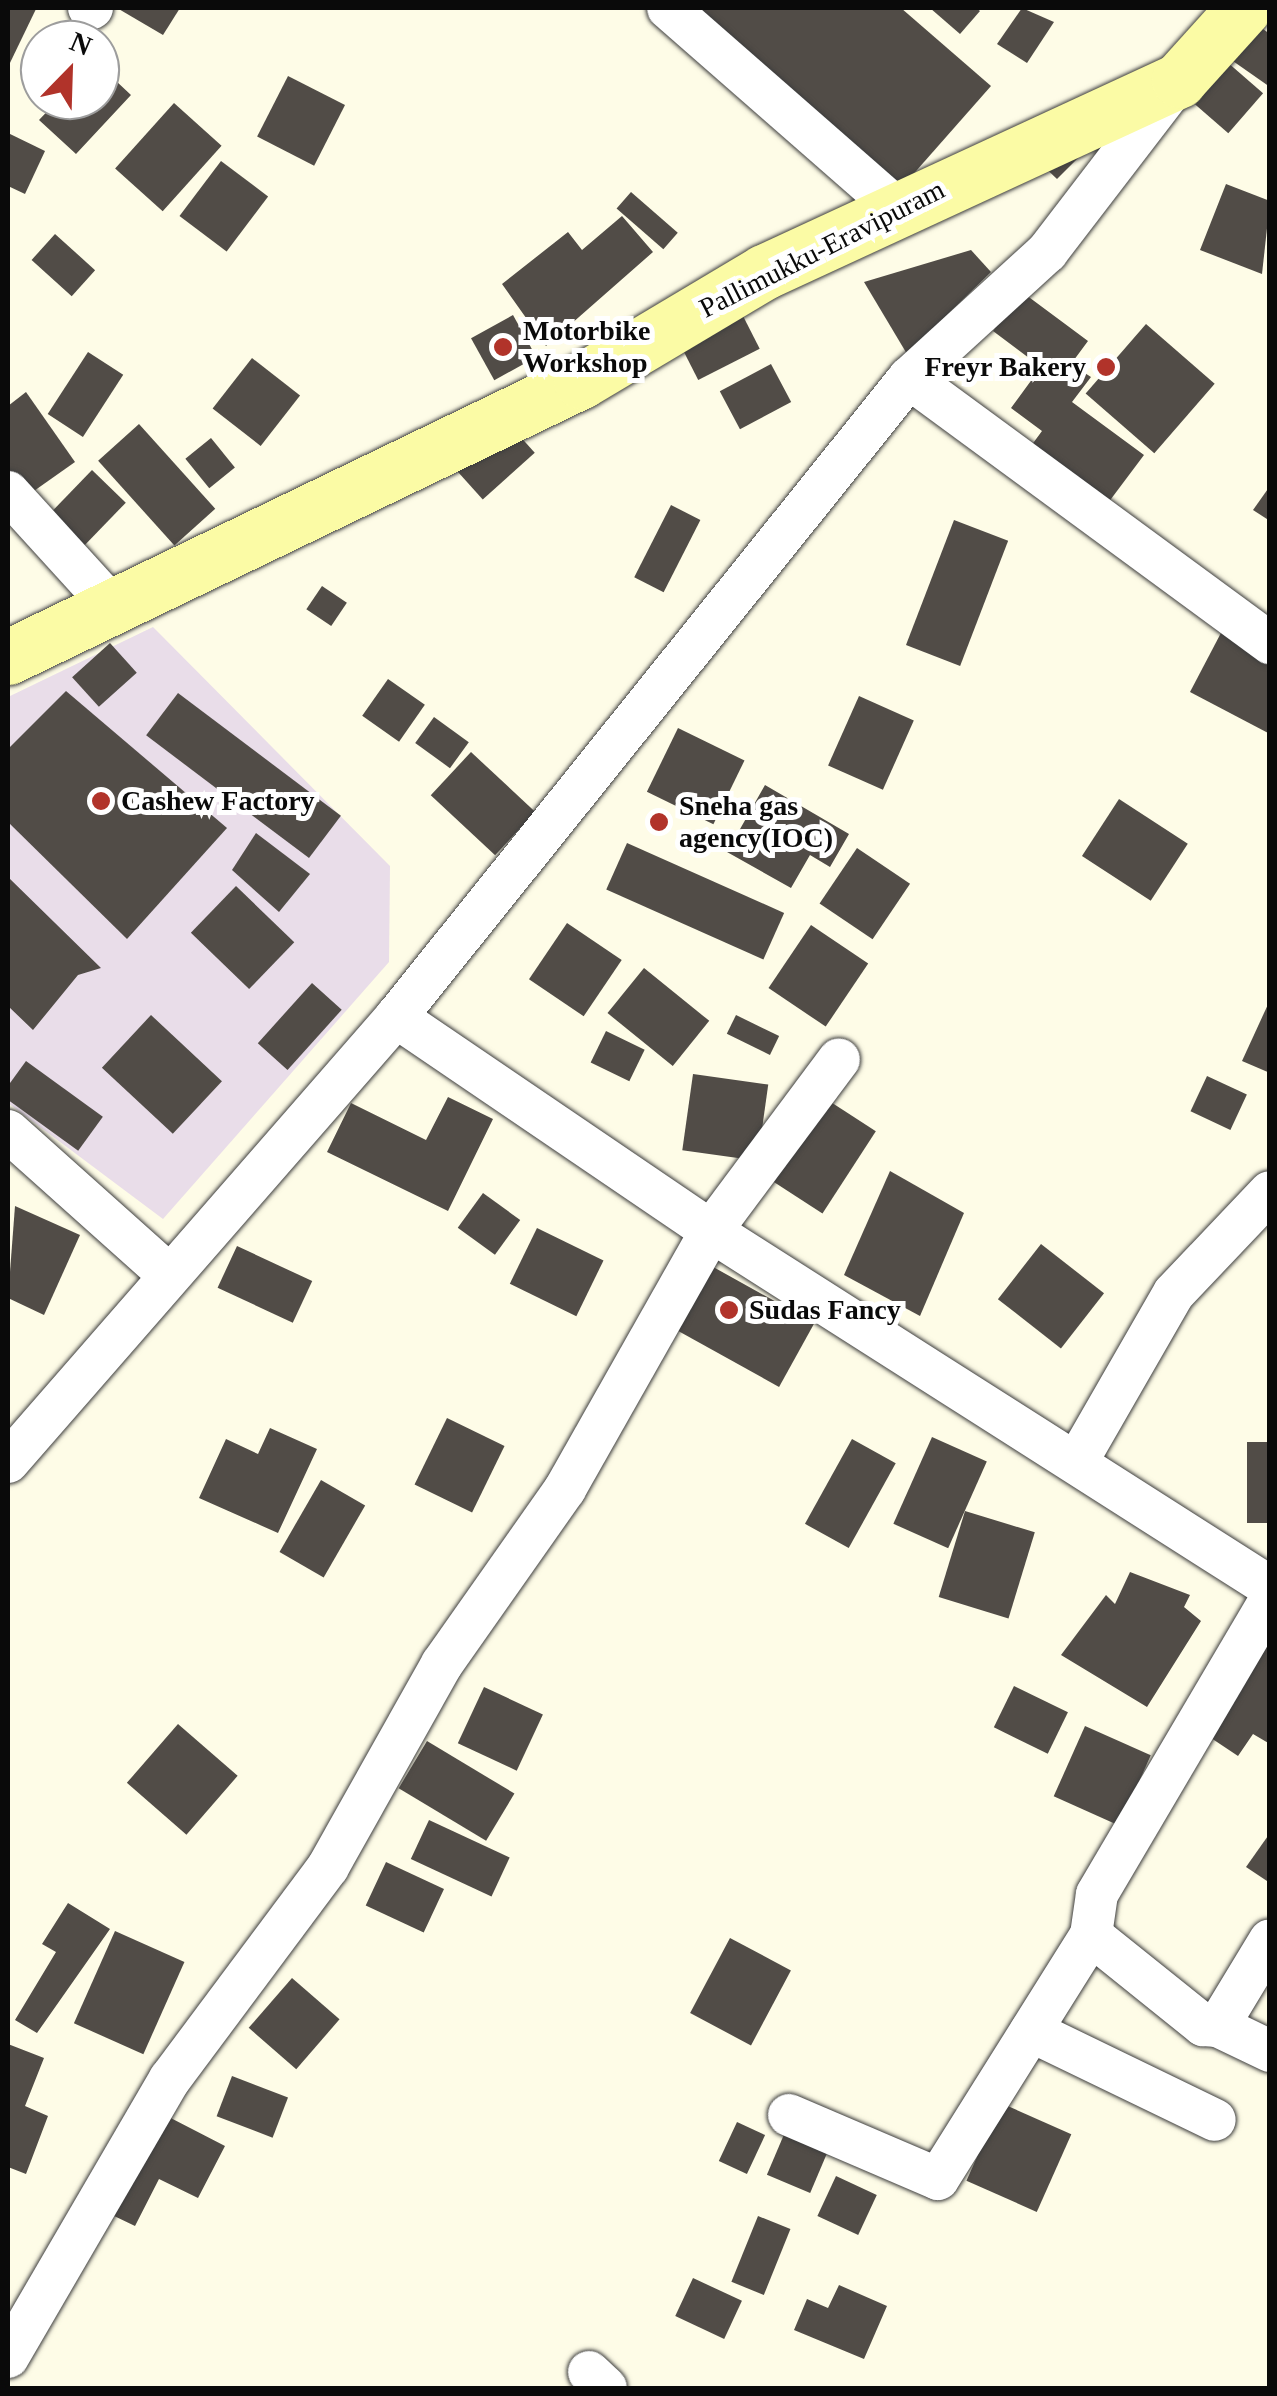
<!DOCTYPE html>
<style>
body{margin:0}
#map{position:relative;width:1277px;height:2396px;overflow:hidden;background:#fefce7;font-family:Georgia,serif}
div>[style]{position:absolute}
.industrial>*{inset:0;background:#e9dde9}
.building>*{inset:0;background:#514c47;transform-origin:0 0}
.roads{filter:drop-shadow(0 0 2px #3d3d3d) drop-shadow(0 0 2px #3d3d3d)}
.street>*{height:42px;margin:-21px;padding:0 21px;transform-origin:21px;border-radius:21px;background:#fff}
.secondary>*{height:55px;margin:-27.5px;padding:0 27.5px;transform-origin:27.5px;border-radius:27.5px;background:#fbfba5}
.dots>*{width:28px;height:28px;translate:-50% -50%;box-sizing:border-box;border:5px solid #fff;border-radius:50%}
span{translate:-50% -50%;white-space:nowrap;text-align:center;line-height:1.15;-webkit-text-stroke:10px #fff;paint-order:stroke}
.street-label{font-size:28px;color:#0a0a0a}
.poi-label{font-size:28px;color:#0a0a0a;font-weight:700}
.left{translate:0 -50%;text-align:left}
.right{translate:-100% -50%;text-align:right}
.frame{position:absolute;inset:0;border:10px solid #0a0a0a;pointer-events:none}
.north{position:absolute;left:20px;top:20px;width:100px;height:100px;box-sizing:border-box;background:#fff;border:2px solid #9d9d9d;border-radius:50%;rotate:23deg;font-size:28px;font-weight:700;line-height:40px;text-align:center;color:#0a0a0a}
.north::after{content:'';display:block;margin:auto;width:35px;height:45px;background:#b1332a;clip-path:polygon(50% 0,100% 100%,50% 72%,0 100%)}
</style>
<div id="map">
<div class="industrial">
<i style="clip-path:polygon(153px 627px,390px 866px,389px 962px,163px 1219px,8px 1103px,8px 697px)"></i>
</div>
<div class="building">
<i style="clip-path:polygon(8px 8px,36px 9px,8px 67px)"></i>
<i style="clip-path:polygon(117px 8px,180px 8px,163px 35px)"></i>
<i style="clip-path:polygon(697px 8px,901px 8px,991px 86px,902px 187px)"></i>
<i style="clip-path:polygon(930px 8px,976px 8px,980px 11px,960px 34px)"></i>
<i style="clip-path:polygon(1022px 8px,1054px 22px,1027px 63px,997px 44px)"></i>
<i style="clip-path:polygon(1246px 17px,1270px 34px,1270px 87px,1220px 52px)"></i>
<i style="left:1211px;top:48px;width:69px;height:53px;rotate:41deg"></i>
<i style="clip-path:polygon(100px 66px,131px 95px,76px 154px,39px 120px,58px 100px,100px 100px)"></i>
<i style="left:288px;top:76px;width:64px;height:68px;rotate:27deg"></i>
<i style="left:174px;top:103px;width:64px;height:88px;rotate:42deg"></i>
<i style="clip-path:polygon(8px 133px,45px 151px,25px 194px,8px 186px)"></i>
<i style="clip-path:polygon(1085px 151px,1057px 179px,1037px 160px)"></i>
<i style="left:221px;top:161px;width:59px;height:69px;rotate:37deg"></i>
<i style="clip-path:polygon(1226px 184px,1270px 201px,1262px 274px,1200px 250px)"></i>
<i style="left:631px;top:192px;width:62px;height:22px;rotate:41deg"></i>
<i style="clip-path:polygon(622px 216px,653px 252px,546px 346px,502px 284px,568px 232px,582px 250px)"></i>
<i style="left:55px;top:234px;width:54px;height:35px;rotate:42deg"></i>
<i style="clip-path:polygon(971px 250px,991px 272px,907px 354px,864px 282px)"></i>
<i style="clip-path:polygon(1022px 292px,1088px 341px,1071px 364px,1091px 377px,1072px 402px,1144px 455px,1105px 507px,1028px 450px,1042px 431px,1011px 408px,1041px 367px,993px 331px)"></i>
<i style="left:742px;top:314px;width:39px;height:69px;rotate:63deg"></i>
<i style="left:513px;top:315px;width:48px;height:48px;rotate:61deg"></i>
<i style="left:1146px;top:324px;width:91px;height:92px;rotate:41deg"></i>
<i style="left:88px;top:352px;width:42px;height:74px;rotate:33deg"></i>
<i style="left:252px;top:358px;width:61px;height:64px;rotate:38deg"></i>
<i style="left:771px;top:364px;width:43px;height:58px;rotate:62deg"></i>
<i style="clip-path:polygon(26px 392px,75px 462px,24px 498px,8px 475px,8px 406px)"></i>
<i style="left:508px;top:423px;width:40px;height:70px;rotate:48deg"></i>
<i style="left:139px;top:424px;width:114px;height:55px;rotate:48deg"></i>
<i style="left:211px;top:438px;width:38px;height:33px;rotate:51deg"></i>
<i style="left:92px;top:470px;width:47px;height:61px;rotate:44deg"></i>
<i style="clip-path:polygon(1270px 486px,1270px 521px,1253px 510px)"></i>
<i style="left:671px;top:505px;width:33px;height:81px;rotate:27deg"></i>
<i style="left:954px;top:520px;width:58px;height:134px;rotate:21deg"></i>
<i style="left:322px;top:586px;width:30px;height:28px;rotate:34deg"></i>
<i style="clip-path:polygon(1222px 631px,1270px 656px,1270px 734px,1190px 692px)"></i>
<i style="left:110px;top:643px;width:40px;height:51px;rotate:48deg"></i>
<i style="left:388px;top:679px;width:45px;height:45px;rotate:35deg"></i>
<i style="clip-path:polygon(66px 691px,227px 828px,127px 939px,8px 822px,8px 749px)"></i>
<i style="left:178px;top:693px;width:204px;height:53px;rotate:37deg"></i>
<i style="left:859px;top:696px;width:60px;height:76px;rotate:24deg"></i>
<i style="left:434px;top:717px;width:43px;height:32px;rotate:36deg"></i>
<i style="left:678px;top:728px;width:74px;height:71px;rotate:26deg"></i>
<i style="left:471px;top:752px;width:88px;height:59px;rotate:43deg"></i>
<i style="clip-path:polygon(765px 785px,849px 834px,830px 867px,810px 855px,791px 888px,727px 852px)"></i>
<i style="left:1119px;top:799px;width:82px;height:68px;rotate:33deg"></i>
<i style="clip-path:polygon(256px 833px,310px 874px,279px 912px,232px 870px)"></i>
<i style="left:627px;top:843px;width:172px;height:51px;rotate:24deg"></i>
<i style="left:857px;top:848px;width:64px;height:67px;rotate:34deg"></i>
<i style="clip-path:polygon(8px 877px,101px 968px,78px 975px,33px 1030px,8px 1006px)"></i>
<i style="left:236px;top:886px;width:81px;height:65px;rotate:44deg"></i>
<i style="left:567px;top:923px;width:66px;height:68px;rotate:34deg"></i>
<i style="left:811px;top:925px;width:69px;height:76px;rotate:34deg"></i>
<i style="left:644px;top:968px;width:84px;height:58px;rotate:39deg"></i>
<i style="left:312px;top:983px;width:40px;height:81px;rotate:42deg"></i>
<i style="clip-path:polygon(1270px 1000px,1270px 1073px,1242px 1061px)"></i>
<i style="left:151px;top:1015px;width:97px;height:72px;rotate:43deg"></i>
<i style="left:736px;top:1015px;width:48px;height:21px;rotate:26deg"></i>
<i style="left:606px;top:1031px;width:43px;height:35px;rotate:26deg"></i>
<i style="left:26px;top:1061px;width:95px;height:42px;rotate:36deg"></i>
<i style="left:693px;top:1074px;width:76px;height:77px;rotate:8deg"></i>
<i style="left:1207px;top:1076px;width:44px;height:39px;rotate:25deg"></i>
<i style="clip-path:polygon(448px 1097px,493px 1119px,448px 1211px,327px 1152px,351px 1103px,426px 1140px)"></i>
<i style="left:823px;top:1097px;width:63px;height:98px;rotate:33deg"></i>
<i style="clip-path:polygon(890px 1171px,964px 1213px,920px 1316px,844px 1275px)"></i>
<i style="left:483px;top:1193px;width:46px;height:43px;rotate:36deg"></i>
<i style="clip-path:polygon(15px 1206px,80px 1235px,44px 1315px,8px 1298px)"></i>
<i style="left:537px;top:1228px;width:74px;height:62px;rotate:26deg"></i>
<i style="left:1041px;top:1244px;width:80px;height:70px;rotate:38deg"></i>
<i style="left:237px;top:1246px;width:83px;height:46px;rotate:25deg"></i>
<i style="left:706px;top:1263px;width:124px;height:73px;rotate:29deg"></i>
<i style="left:447px;top:1418px;width:64px;height:74px;rotate:26deg"></i>
<i style="clip-path:polygon(270px 1428px,317px 1449px,278px 1533px,199px 1498px,226px 1439px,258px 1454px)"></i>
<i style="left:932px;top:1437px;width:60px;height:95px;rotate:24deg"></i>
<i style="left:852px;top:1439px;width:50px;height:97px;rotate:29deg"></i>
<i style="left:1247px;top:1442px;width:23px;height:81px"></i>
<i style="left:321px;top:1480px;width:51px;height:83px;rotate:30deg"></i>
<i style="left:965px;top:1511px;width:73px;height:90px;rotate:17deg"></i>
<i style="clip-path:polygon(1130px 1572px,1190px 1595px,1184px 1607px,1201px 1621px,1147px 1707px,1061px 1655px,1106px 1595px,1115px 1604px)"></i>
<i style="clip-path:polygon(1270px 1629px,1270px 1744px,1253px 1734px,1238px 1756px,1202px 1732px)"></i>
<i style="left:1014px;top:1686px;width:60px;height:46px;rotate:26deg"></i>
<i style="left:484px;top:1687px;width:65px;height:62px;rotate:25deg"></i>
<i style="left:178px;top:1724px;width:79px;height:78px;rotate:41deg"></i>
<i style="left:1085px;top:1726px;width:72px;height:77px;rotate:24deg"></i>
<i style="left:427px;top:1741px;width:102px;height:55px;rotate:31deg"></i>
<i style="left:429px;top:1820px;width:89px;height:43px;rotate:25deg"></i>
<i style="clip-path:polygon(1270px 1833px,1270px 1883px,1246px 1867px)"></i>
<i style="left:386px;top:1862px;width:64px;height:48px;rotate:25deg"></i>
<i style="clip-path:polygon(68px 1903px,110px 1929px,37px 2033px,15px 2020px,56px 1952px,42px 1944px)"></i>
<i style="left:115px;top:1931px;width:76px;height:101px;rotate:24deg"></i>
<i style="left:730px;top:1938px;width:69px;height:85px;rotate:28deg"></i>
<i style="left:292px;top:1978px;width:63px;height:66px;rotate:41deg"></i>
<i style="clip-path:polygon(8px 2044px,44px 2058px,25px 2106px,48px 2116px,26px 2174px,8px 2167px)"></i>
<i style="left:232px;top:2076px;width:60px;height:43px;rotate:21deg"></i>
<i style="left:1001px;top:2103px;width:77px;height:85px;rotate:24deg"></i>
<i style="clip-path:polygon(161px 2113px,225px 2146px,198px 2198px,159px 2179px,135px 2226px,110px 2214px)"></i>
<i style="left:737px;top:2122px;width:31px;height:43px;rotate:25deg"></i>
<i style="left:788px;top:2125px;width:47px;height:54px;rotate:23deg"></i>
<i style="left:836px;top:2176px;width:45px;height:44px;rotate:25deg"></i>
<i style="left:758px;top:2216px;width:35px;height:71px;rotate:22deg"></i>
<i style="left:693px;top:2278px;width:54px;height:42px;rotate:25deg"></i>
<i style="clip-path:polygon(839px 2285px,887px 2306px,864px 2359px,794px 2330px,807px 2299px,828px 2308px)"></i>
</div>
<div class="roads">
<div class="street">
<i style="left:89px;top:8px;width:3px"></i>
<i style="left:668px;top:8px;width:305px;rotate:41.2deg"></i>
<i style="left:909px;top:378px;width:448px;rotate:36.3deg"></i>
<i style="left:8px;top:492px;width:153px;rotate:47.7deg"></i>
<i style="left:396px;top:1017px;width:381px;rotate:34.2deg"></i>
<i style="left:711px;top:1231px;width:663px;rotate:32.49deg"></i>
<i style="left:8px;top:1131px;width:213px;rotate:41.8deg"></i>
<i style="left:1079px;top:1458px;width:190px;rotate:-60.1deg"></i>
<i style="left:1174px;top:1293px;width:139px;rotate:-46.5deg"></i>
<i style="left:8px;top:1462px;width:590px;rotate:-48.91deg"></i>
<i style="left:396px;top:1017px;width:819px;rotate:-51.24deg"></i>
<i style="left:909px;top:378px;width:187px;rotate:-42.4deg"></i>
<i style="left:1047px;top:252px;width:212px;rotate:-52.5deg"></i>
<i style="left:1091px;top:1935px;width:144px;rotate:38.8deg"></i>
<i style="left:1203px;top:2025px;width:15px;rotate:4deg"></i>
<i style="left:1218px;top:2026px;width:100px;rotate:-58.8deg"></i>
<i style="left:1218px;top:2026px;width:58px;rotate:25.7deg"></i>
<i style="left:1031px;top:2031px;width:204px;rotate:25.8deg"></i>
<i style="left:789px;top:2115px;width:162px;rotate:23.2deg"></i>
<i style="left:938px;top:2179px;width:288px;rotate:-57.9deg"></i>
<i style="left:1091px;top:1935px;width:41px;rotate:-81.7deg"></i>
<i style="left:1097px;top:1894px;width:341px;rotate:-59.5deg"></i>
<i style="left:8px;top:2357px;width:322px;rotate:-59.8deg"></i>
<i style="left:170px;top:2079px;width:264px;rotate:-53.3deg"></i>
<i style="left:328px;top:1867px;width:233px;rotate:-60.7deg"></i>
<i style="left:442px;top:1664px;width:214px;rotate:-54.9deg"></i>
<i style="left:565px;top:1489px;width:296px;rotate:-60.5deg"></i>
<i style="left:711px;top:1231px;width:214px;rotate:-53.3deg"></i>
<i style="left:589px;top:2372px;width:23px;rotate:43deg"></i>
</div>
<div class="secondary">
<i style="left:8px;top:657px;width:636px;rotate:-25.72deg"></i>
<i style="left:581px;top:381px;width:213px;rotate:-30.8deg"></i>
<i style="left:764px;top:272px;width:457px;rotate:-24.8deg"></i>
<i style="left:1179px;top:80px;width:97px;rotate:-47.9deg"></i>
</div>
</div>
<div class="dots">
<i style="left:503px;top:347px;background:#b1332a"></i>
<i style="left:1106px;top:367px;background:#b1332a"></i>
<i style="left:101px;top:801px;background:#b1332a"></i>
<i style="left:659px;top:822px;background:#b1332a"></i>
<i style="left:729px;top:1310px;background:#b1332a"></i>
</div>
<div class="street-label">
<span style="left:822px;top:249px;rotate:-27deg">Pallimukku-Eravipuram</span>
</div>
<div class="poi-label">
<span class="left" style="left:523px;top:347px">Motorbike<br>Workshop</span>
<span class="right" style="left:1086px;top:367px">Freyr Bakery</span>
<span class="left" style="left:121px;top:801px">Cashew Factory</span>
<span class="left" style="left:679px;top:822px">Sneha gas<br>agency(IOC)</span>
<span class="left" style="left:749px;top:1310px">Sudas Fancy</span>
</div>
<div class="frame"></div>
<div class="north">N</div>
</div>
